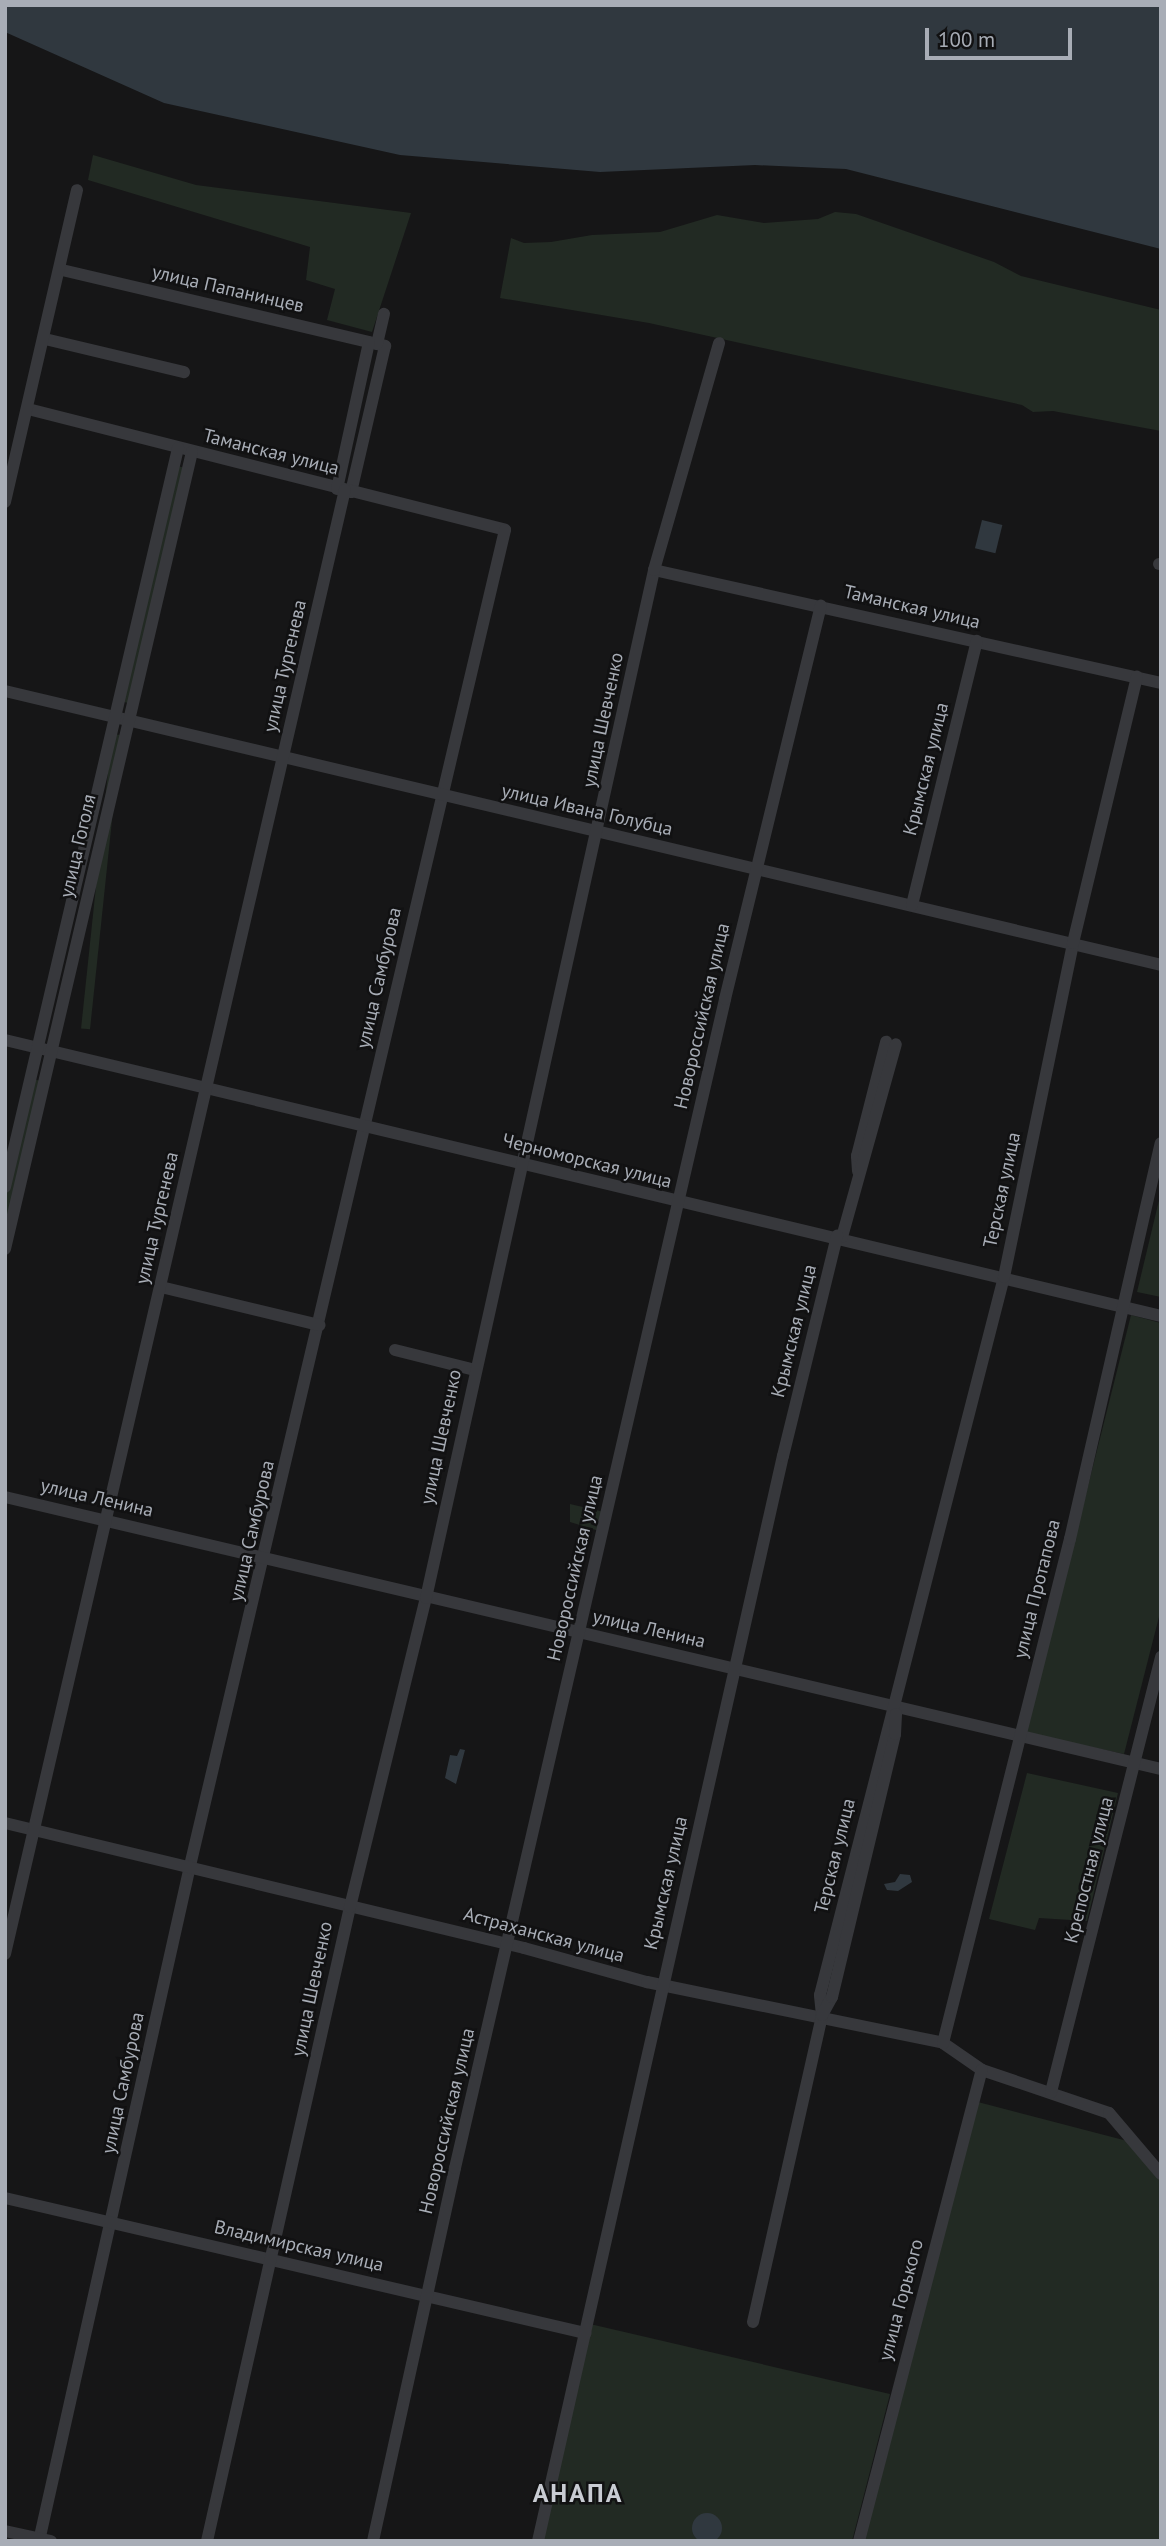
<!DOCTYPE html>
<meta charset="utf-8">
<style>
body{margin:0}
#map{position:relative;width:1166px;height:2546px;overflow:hidden;background:#161617;font-family:"PT Sans",sans-serif}
div>[style]{position:absolute}
.green>*{inset:0;background:#222a23;transform-origin:0 0}
.water>*{inset:0;background:#30383f;transform-origin:0 0}
.round{border-radius:50%}
.minor>*{height:12px;margin:-6px;padding:0 6px;transform-origin:6px;border-radius:6px;background:#37383c}
span{translate:-50% -50%;white-space:nowrap;text-align:center;line-height:1.15;-webkit-text-stroke:5px #111112;paint-order:stroke}
.street-label{font-size:19px;color:#a8adb6}
.district-label{font-size:26px;color:#c9ccd3;font-weight:700;letter-spacing:2px}
.frame{position:absolute;inset:0;border:7px solid #a8adb6;pointer-events:none}
.scale{position:absolute;left:925px;top:28px;width:147px;height:32px;box-sizing:border-box;border:4px solid #a8adb6;border-top:0;padding-left:9px;font-size:21px;line-height:24px;white-space:nowrap;color:#a8adb6;-webkit-text-stroke:5px #111112;paint-order:stroke}
</style>
<div id="map">
<div class="green">
<i style="clip-path:polygon(93px 155px,196px 185px,411px 213px,372px 332px,327px 320px,335px 289px,306px 280px,310px 247px,88px 180px)"></i>
<i style="clip-path:polygon(835px 212px,856px 214px,994px 262px,1021px 276px,1161px 310px,1161px 431px,1053px 411px,1033px 412px,1022px 405px,649px 323px,500px 298px,511px 238px,524px 243px,551px 242px,592px 235px,660px 232px,717px 215px,764px 223px,818px 219px)"></i>
<i style="left:177px;top:466px;width:9px;height:242px;rotate:13deg"></i>
<i style="left:112px;top:734px;width:9px;height:296px;rotate:6deg"></i>
<i style="clip-path:polygon(33px 1079px,41px 1081px,5px 1236px,5px 1199px)"></i>
<i style="clip-path:polygon(1161px 1192px,1161px 1297px,1137px 1292px)"></i>
<i style="clip-path:polygon(1131px 1315px,1161px 1323px,1161px 1609px,1124px 1754px,1026px 1733px)"></i>
<i style="clip-path:polygon(570px 1504px,604px 1512px,599px 1531px,570px 1522px)"></i>
<i style="clip-path:polygon(1027px 1773px,1118px 1793px,1087px 1921px,1039px 1918px,1035px 1930px,989px 1919px)"></i>
<i style="clip-path:polygon(974px 2101px,1135px 2143px,1161px 2174px,1161px 2541px,859px 2541px)"></i>
<i style="clip-path:polygon(590px 2324px,890px 2394px,852px 2541px,542px 2541px)"></i>
</div>
<div class="water">
<i style="clip-path:polygon(5px 5px,1161px 5px,1161px 249px,846px 169px,755px 165px,600px 172px,400px 155px,164px 103px,5px 32px)"></i>
<i style="left:982px;top:520px;width:21px;height:29px;rotate:14deg"></i>
<i style="clip-path:polygon(460px 1749px,465px 1750px,456px 1784px,445px 1778px,450px 1755px,457px 1756px)"></i>
<i style="clip-path:polygon(900px 1874px,910px 1875px,912px 1882px,898px 1891px,887px 1890px,884px 1884px,895px 1882px)"></i>
<i class="round" style="left:692px;top:2513px;width:30px;height:30px"></i>
</div>
<div class="minor">
<i style="left:62px;top:270px;width:332px;rotate:13.2deg"></i>
<i style="left:385px;top:346px;width:150px;rotate:103.1deg"></i>
<i style="left:45px;top:339px;width:143px;rotate:13.4deg"></i>
<i style="left:377px;top:344px;width:31px;rotate:-77deg"></i>
<i style="left:28px;top:409px;width:492px;rotate:14.2deg"></i>
<i style="left:505px;top:530px;width:1373px;rotate:103.27deg"></i>
<i style="left:190px;top:1866px;width:692px;rotate:102.61deg"></i>
<i style="left:337px;top:489px;width:150px;rotate:-77.7deg"></i>
<i style="left:5px;top:502px;width:320px;rotate:-77deg"></i>
<i style="left:1159px;top:564px;width:2px"></i>
<i style="left:654px;top:570px;width:519px;rotate:12.56deg"></i>
<i style="left:5px;top:691px;width:1188px;rotate:13.33deg"></i>
<i style="left:912px;top:905px;width:272px;rotate:-76.2deg"></i>
<i style="left:5px;top:1040px;width:1188px;rotate:13.43deg"></i>
<i style="left:858px;top:1171px;width:15px;rotate:-94deg"></i>
<i style="left:857px;top:1156px;width:118px;rotate:-75.7deg"></i>
<i style="left:5px;top:1187px;width:759px;rotate:-76.82deg"></i>
<i style="left:842px;top:1237px;width:200px;rotate:-74.4deg"></i>
<i style="left:5px;top:1249px;width:819px;rotate:-76.8deg"></i>
<i style="left:161px;top:1287px;width:163px;rotate:13.5deg"></i>
<i style="left:395px;top:1350px;width:82px;rotate:14deg"></i>
<i style="left:5px;top:1497px;width:1188px;rotate:13.24deg"></i>
<i style="left:5px;top:1823px;width:534px;rotate:13.54deg"></i>
<i style="left:524px;top:1948px;width:128px;rotate:15.5deg"></i>
<i style="left:647px;top:1982px;width:302px;rotate:11.6deg"></i>
<i style="left:943px;top:2043px;width:47px;rotate:34.7deg"></i>
<i style="left:982px;top:2070px;width:134px;rotate:18.7deg"></i>
<i style="left:1109px;top:2113px;width:80px;rotate:49.6deg"></i>
<i style="left:5px;top:1954px;width:1503px;rotate:-76.93deg"></i>
<i style="left:822px;top:2015px;width:20px;rotate:-96deg"></i>
<i style="left:820px;top:1995px;width:741px;rotate:-75.63deg"></i>
<i style="left:1004px;top:1277px;width:341px;rotate:-78.3deg"></i>
<i style="left:1073px;top:943px;width:274px;rotate:-76.5deg"></i>
<i style="left:943px;top:2043px;width:520px;rotate:-75.86deg"></i>
<i style="left:1070px;top:1539px;width:406px;rotate:-77.1deg"></i>
<i style="left:1051px;top:2092px;width:449px;rotate:-75.8deg"></i>
<i style="left:5px;top:2198px;width:596px;rotate:13.1deg"></i>
<i style="left:753px;top:2322px;width:315px;rotate:-77.3deg"></i>
<i style="left:822px;top:2015px;width:21px;rotate:-61deg"></i>
<i style="left:832px;top:1997px;width:270px;rotate:-76.5deg"></i>
<i style="left:895px;top:1734px;width:20px;rotate:-87deg"></i>
<i style="left:5px;top:2531px;width:47px;rotate:12.3deg"></i>
<i style="left:207px;top:2541px;width:650px;rotate:-77.29deg"></i>
<i style="left:350px;top:1907px;width:318px;rotate:-76.2deg"></i>
<i style="left:426px;top:1598px;width:1053px;rotate:-77.49deg"></i>
<i style="left:654px;top:570px;width:236px;rotate:-74deg"></i>
<i style="left:373px;top:2541px;width:382px;rotate:-77.6deg"></i>
<i style="left:455px;top:2168px;width:1200px;rotate:-76.99deg"></i>
<i style="left:725px;top:999px;width:405px;rotate:-76.3deg"></i>
<i style="left:538px;top:2541px;width:1112px;rotate:-77.28deg"></i>
<i style="left:783px;top:1456px;width:227px;rotate:-76.2deg"></i>
<i style="left:859px;top:2541px;width:487px;rotate:-75.4deg"></i>
</div>
<div class="street-label">
<span style="left:228px;top:289px;rotate:13deg">улица Папанинцев</span>
<span style="left:271px;top:452px;rotate:14deg">Таманская улица</span>
<span style="left:912px;top:607px;rotate:13deg">Таманская улица</span>
<span style="left:285px;top:666px;rotate:-77deg">улица Тургенева</span>
<span style="left:603px;top:720px;rotate:-78deg">улица Шевченко</span>
<span style="left:926px;top:769px;rotate:-76deg">Крымская улица</span>
<span style="left:587px;top:810px;rotate:13deg">улица Ивана Голубца</span>
<span style="left:78px;top:846px;rotate:-77deg">улица Гоголя</span>
<span style="left:379px;top:978px;rotate:-77deg">улица Самбурова</span>
<span style="left:702px;top:1016px;rotate:-77deg">Новороссийская улица</span>
<span style="left:587px;top:1161px;rotate:14deg">Черноморская улица</span>
<span style="left:1002px;top:1190px;rotate:-78deg">Терская улица</span>
<span style="left:157px;top:1218px;rotate:-77deg">улица Тургенева</span>
<span style="left:794px;top:1331px;rotate:-76deg">Крымская улица</span>
<span style="left:441px;top:1437px;rotate:-78deg">улица Шевченко</span>
<span style="left:97px;top:1498px;rotate:13deg">улица Ленина</span>
<span style="left:252px;top:1531px;rotate:-77deg">улица Самбурова</span>
<span style="left:575px;top:1568px;rotate:-77deg">Новороссийская улица</span>
<span style="left:1037px;top:1589px;rotate:-76deg">улица Протапова</span>
<span style="left:649px;top:1629px;rotate:13deg">улица Ленина</span>
<span style="left:835px;top:1856px;rotate:-76deg">Терская улица</span>
<span style="left:1089px;top:1870px;rotate:-76deg">Крепостная улица</span>
<span style="left:666px;top:1883px;rotate:-77deg">Крымская улица</span>
<span style="left:544px;top:1935px;rotate:15deg">Астраханская улица</span>
<span style="left:312px;top:1989px;rotate:-78deg">улица Шевченко</span>
<span style="left:123px;top:2083px;rotate:-78deg">улица Самбурова</span>
<span style="left:447px;top:2121px;rotate:-77deg">Новороссийская улица</span>
<span style="left:299px;top:2246px;rotate:13deg">Владимирская улица</span>
<span style="left:901px;top:2300px;rotate:-75deg">улица Горького</span>
</div>
<div class="district-label">
<span style="left:578px;top:2493px">АНАПА</span>
</div>
<div class="frame"></div>
<div class="scale">100 m</div>
</div>
